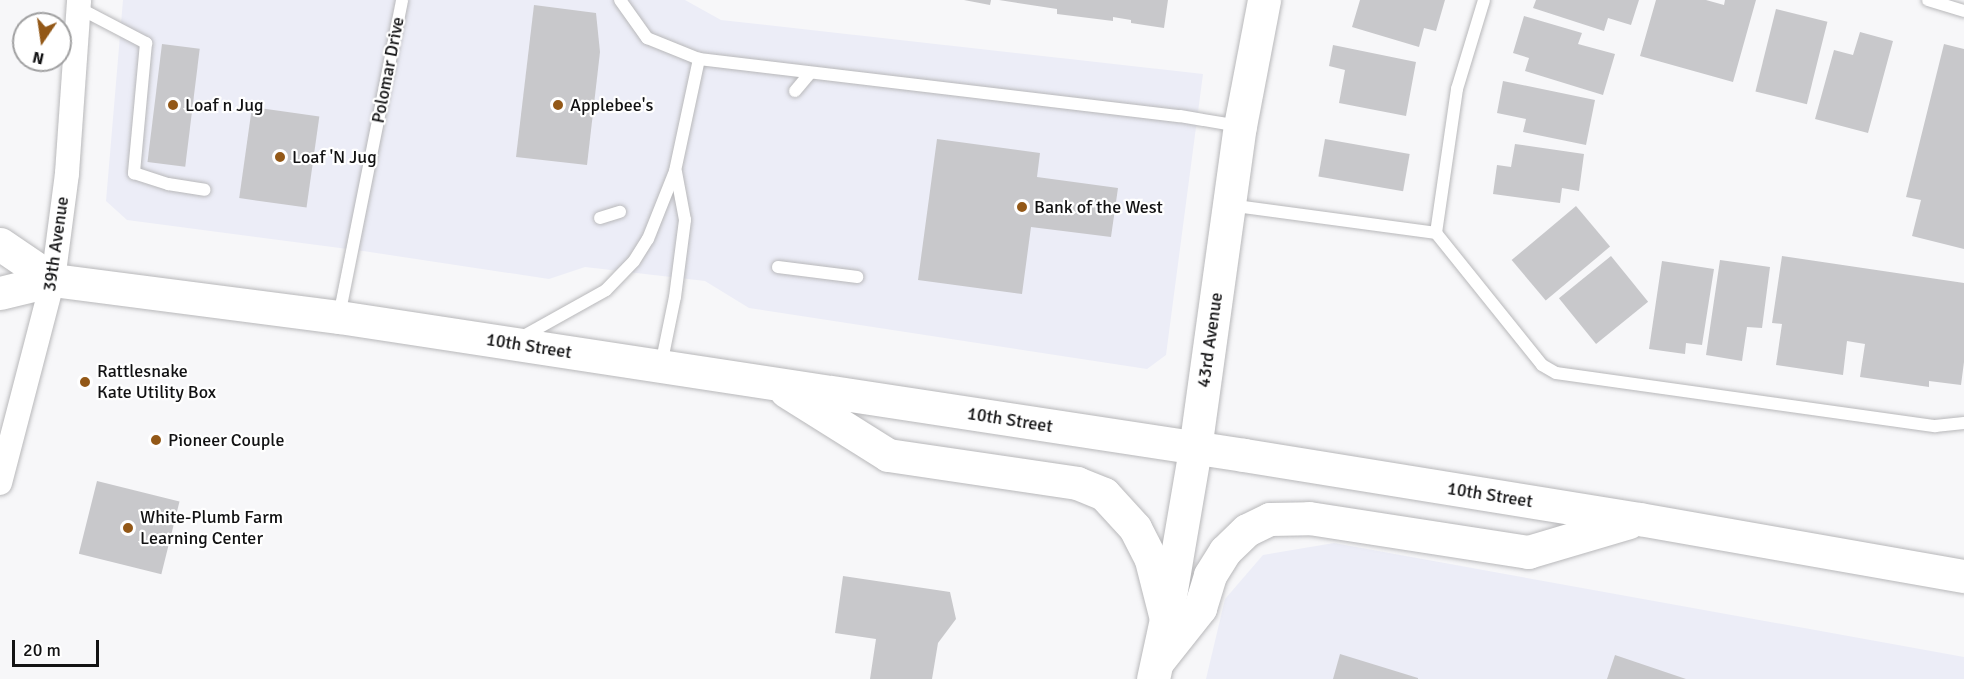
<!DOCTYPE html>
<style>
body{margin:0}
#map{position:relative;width:1964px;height:679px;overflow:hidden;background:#f7f7f9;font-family:Signika,sans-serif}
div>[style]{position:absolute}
.built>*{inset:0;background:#ecedf7}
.building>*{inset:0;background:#c8c8cb;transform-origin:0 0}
.roads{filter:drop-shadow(0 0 2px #b8b8ba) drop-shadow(0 0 2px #b8b8ba)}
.lane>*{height:12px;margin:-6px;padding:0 6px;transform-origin:6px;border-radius:6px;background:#fff}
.street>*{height:24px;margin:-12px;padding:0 12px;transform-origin:12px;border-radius:12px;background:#fff}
.secondary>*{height:33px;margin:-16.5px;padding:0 16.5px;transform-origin:16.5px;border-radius:16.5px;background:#fff}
.primary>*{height:33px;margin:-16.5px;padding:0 16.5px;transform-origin:16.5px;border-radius:16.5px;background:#fff}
.dots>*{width:16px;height:16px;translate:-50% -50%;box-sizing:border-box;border:3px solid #fff;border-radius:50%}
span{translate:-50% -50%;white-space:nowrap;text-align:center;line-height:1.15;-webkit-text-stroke:4.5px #fff;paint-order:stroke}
.street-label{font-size:18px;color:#121213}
.poi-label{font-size:18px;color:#121213}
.left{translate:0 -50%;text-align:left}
.north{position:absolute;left:12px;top:12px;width:60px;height:60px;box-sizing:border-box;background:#fff;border:2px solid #a0a0a1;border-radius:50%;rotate:193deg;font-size:16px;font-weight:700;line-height:24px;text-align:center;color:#121213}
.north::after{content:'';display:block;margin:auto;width:21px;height:27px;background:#935817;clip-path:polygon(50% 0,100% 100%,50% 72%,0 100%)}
.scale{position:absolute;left:12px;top:640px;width:87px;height:27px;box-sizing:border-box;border:3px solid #121213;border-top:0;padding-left:8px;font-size:18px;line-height:21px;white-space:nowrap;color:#121213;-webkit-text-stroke:4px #fff;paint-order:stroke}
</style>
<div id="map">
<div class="built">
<i style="clip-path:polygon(123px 0,685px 0,721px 20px,1203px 74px,1166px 355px,1147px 369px,749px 308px,705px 281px,585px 267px,549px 279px,363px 251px,127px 220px,106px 201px)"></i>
<i style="clip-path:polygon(1334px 543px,1964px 657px,1964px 679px,1206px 679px,1225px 599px,1263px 555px)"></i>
</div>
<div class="building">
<i style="clip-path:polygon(964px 0,991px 0,990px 5px)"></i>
<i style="clip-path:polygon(999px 0,1168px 0,1164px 28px,1131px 23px,1131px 20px,1113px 17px,1113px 21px,1057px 14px,1057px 9px)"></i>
<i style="clip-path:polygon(1360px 0,1445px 0,1436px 31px,1424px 28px,1419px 47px,1352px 27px)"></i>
<i style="clip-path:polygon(1536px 0,1639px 0,1631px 25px,1608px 18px,1604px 31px,1533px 8px)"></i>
<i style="clip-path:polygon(1656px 0,1706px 0,1724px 5px,1725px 0,1756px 0,1733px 82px,1640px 56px)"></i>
<i style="clip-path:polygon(534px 5px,596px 13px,600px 52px,587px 165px,516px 157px)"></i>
<i style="left:1776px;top:9px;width:53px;height:85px;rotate:14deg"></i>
<i style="clip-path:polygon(1524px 16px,1582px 33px,1578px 44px,1615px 54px,1603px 95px,1525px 71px,1529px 58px,1513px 53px)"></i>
<i style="clip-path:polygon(1860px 32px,1893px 41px,1868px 133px,1815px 119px,1834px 50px,1853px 55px)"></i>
<i style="left:162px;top:44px;width:38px;height:119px;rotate:7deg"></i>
<i style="clip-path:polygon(1944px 44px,1964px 49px,1964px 249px,1912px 236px,1921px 200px,1906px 197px)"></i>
<i style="clip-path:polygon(1333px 45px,1416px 62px,1406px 116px,1339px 103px,1345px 70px,1329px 66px)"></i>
<i style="clip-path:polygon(1503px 81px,1595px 100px,1586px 145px,1523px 132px,1526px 119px,1497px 113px)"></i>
<i style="left:252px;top:107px;width:68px;height:92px;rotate:8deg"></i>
<i style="clip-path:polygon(937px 139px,1040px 153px,1037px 177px,1118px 188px,1111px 237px,1031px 227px,1022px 294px,918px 280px)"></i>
<i style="left:1325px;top:139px;width:86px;height:38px;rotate:10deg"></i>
<i style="clip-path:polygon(1515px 144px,1584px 154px,1579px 191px,1562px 188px,1560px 203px,1493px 194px,1497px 165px,1511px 167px)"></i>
<i style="left:1576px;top:206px;width:53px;height:84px;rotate:50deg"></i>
<i style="left:1611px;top:256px;width:59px;height:67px;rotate:51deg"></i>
<i style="clip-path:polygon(1782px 256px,1964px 283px,1964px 362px,1961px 385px,1929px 381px,1929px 387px,1860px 377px,1865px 344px,1847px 341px,1843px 375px,1776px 365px,1782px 324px,1772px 323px)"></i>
<i style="clip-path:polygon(1720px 260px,1770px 267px,1762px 328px,1747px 327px,1742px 361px,1706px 355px)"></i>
<i style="clip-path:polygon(1662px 261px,1714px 269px,1702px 345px,1686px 343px,1685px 354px,1649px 349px)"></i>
<i style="left:97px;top:481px;width:85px;height:75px;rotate:14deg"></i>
<i style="clip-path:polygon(843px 576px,950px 592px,956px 619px,938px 643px,932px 679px,870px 679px,876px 639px,835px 633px)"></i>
<i style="clip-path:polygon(1340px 654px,1418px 678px,1418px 679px,1333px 679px)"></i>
<i style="clip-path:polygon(1615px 655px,1686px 679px,1607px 679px)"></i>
</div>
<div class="roads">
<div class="lane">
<i style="left:620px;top:0;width:47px;rotate:54.6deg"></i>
<i style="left:647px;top:38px;width:56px;rotate:22deg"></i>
<i style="left:1928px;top:0;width:38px;rotate:17deg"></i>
<i style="left:79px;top:8px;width:76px;rotate:27.6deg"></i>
<i style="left:146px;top:43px;width:131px;rotate:95.3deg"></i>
<i style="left:134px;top:173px;width:36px;rotate:18deg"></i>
<i style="left:168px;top:184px;width:37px;rotate:9deg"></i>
<i style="left:795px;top:91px;width:23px;rotate:-50deg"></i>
<i style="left:1229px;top:205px;width:209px;rotate:7.7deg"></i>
<i style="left:1436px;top:233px;width:169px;rotate:51.2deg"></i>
<i style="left:1542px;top:365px;width:16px;rotate:30deg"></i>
<i style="left:1556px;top:373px;width:383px;rotate:8deg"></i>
<i style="left:1935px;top:426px;width:29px;rotate:-6deg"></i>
<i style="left:600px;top:218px;width:21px;rotate:-17deg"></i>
<i style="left:1436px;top:233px;width:146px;rotate:-81.7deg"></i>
<i style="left:1457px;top:89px;width:93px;rotate:-73.1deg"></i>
<i style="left:778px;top:267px;width:80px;rotate:7.2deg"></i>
<i style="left:339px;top:316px;width:322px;rotate:-78.7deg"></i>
<i style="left:522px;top:337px;width:96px;rotate:-29.2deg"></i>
<i style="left:606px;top:290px;width:40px;rotate:-46deg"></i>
<i style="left:634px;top:261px;width:26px;rotate:-58deg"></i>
<i style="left:648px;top:239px;width:73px;rotate:-68.3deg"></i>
<i style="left:675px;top:171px;width:115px;rotate:-77.9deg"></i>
<i style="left:699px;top:59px;width:484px;rotate:6.8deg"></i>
<i style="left:1180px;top:116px;width:60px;rotate:9.6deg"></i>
<i style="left:661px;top:365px;width:69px;rotate:-78.4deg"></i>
<i style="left:675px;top:297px;width:78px;rotate:-82.6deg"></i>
<i style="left:685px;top:220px;width:49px;rotate:-100.6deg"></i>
</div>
<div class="street">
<i style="left:0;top:483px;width:210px;rotate:-75.4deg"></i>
<i style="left:53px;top:280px;width:108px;rotate:-82.5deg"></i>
<i style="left:67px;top:173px;width:173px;rotate:-86deg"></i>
</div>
<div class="secondary">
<i style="left:1153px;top:679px;width:61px;rotate:-77.8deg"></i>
<i style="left:1166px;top:619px;width:172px;rotate:-80.3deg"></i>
<i style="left:1195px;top:449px;width:326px;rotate:-82.1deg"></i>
<i style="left:1240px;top:126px;width:128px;rotate:-79.2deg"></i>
</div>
<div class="primary">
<i style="left:0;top:244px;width:64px;rotate:34.2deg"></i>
<i style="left:0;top:293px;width:55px;rotate:-13.8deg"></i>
<i style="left:53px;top:280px;width:288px;rotate:7.4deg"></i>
<i style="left:339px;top:317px;width:915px;rotate:8.67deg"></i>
<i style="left:1244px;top:455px;width:401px;rotate:9.2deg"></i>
<i style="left:1640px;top:519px;width:329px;rotate:10deg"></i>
<i style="left:786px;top:391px;width:120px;rotate:32.1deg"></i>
<i style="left:888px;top:455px;width:191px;rotate:8.4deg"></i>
<i style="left:1077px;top:483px;width:29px;rotate:22deg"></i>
<i style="left:1104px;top:494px;width:46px;rotate:47.6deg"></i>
<i style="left:1135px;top:528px;width:36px;rotate:63deg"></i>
<i style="left:1151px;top:560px;width:61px;rotate:75.7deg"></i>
<i style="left:1158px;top:661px;width:68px;rotate:-51.6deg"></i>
<i style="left:1200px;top:608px;width:34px;rotate:-73deg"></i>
<i style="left:1210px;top:575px;width:28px;rotate:-58deg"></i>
<i style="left:1225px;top:551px;width:30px;rotate:-44deg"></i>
<i style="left:1247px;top:530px;width:25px;rotate:-26deg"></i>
<i style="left:1270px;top:519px;width:39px;rotate:-1deg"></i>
<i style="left:1309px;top:518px;width:222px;rotate:8.8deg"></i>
<i style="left:1528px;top:552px;width:105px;rotate:-16.5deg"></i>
</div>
</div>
<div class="dots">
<i style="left:173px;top:105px;background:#935817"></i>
<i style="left:558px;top:105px;background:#935817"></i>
<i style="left:280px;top:157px;background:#935817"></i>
<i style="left:1022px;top:207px;background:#935817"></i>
<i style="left:85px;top:382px;background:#935817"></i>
<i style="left:156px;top:440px;background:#935817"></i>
<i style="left:128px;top:528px;background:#935817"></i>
</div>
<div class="street-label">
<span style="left:388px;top:70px;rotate:-79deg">Polomar Drive</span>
<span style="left:56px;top:244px;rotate:-82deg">39th Avenue</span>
<span style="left:1210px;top:340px;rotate:-82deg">43rd Avenue</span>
<span style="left:529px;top:346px;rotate:9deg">10th Street</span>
<span style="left:1010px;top:420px;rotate:9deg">10th Street</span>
<span style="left:1490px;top:495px;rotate:9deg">10th Street</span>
</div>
<div class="poi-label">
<span class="left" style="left:185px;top:105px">Loaf n Jug</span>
<span class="left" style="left:570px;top:105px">Applebee's</span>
<span class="left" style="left:292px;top:157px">Loaf 'N Jug</span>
<span class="left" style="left:1034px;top:207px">Bank of the West</span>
<span class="left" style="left:97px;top:382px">Rattlesnake<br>Kate Utility Box</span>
<span class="left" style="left:168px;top:440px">Pioneer Couple</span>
<span class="left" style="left:140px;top:528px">White-Plumb Farm<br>Learning Center</span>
</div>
<div class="north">N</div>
<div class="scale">20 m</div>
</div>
